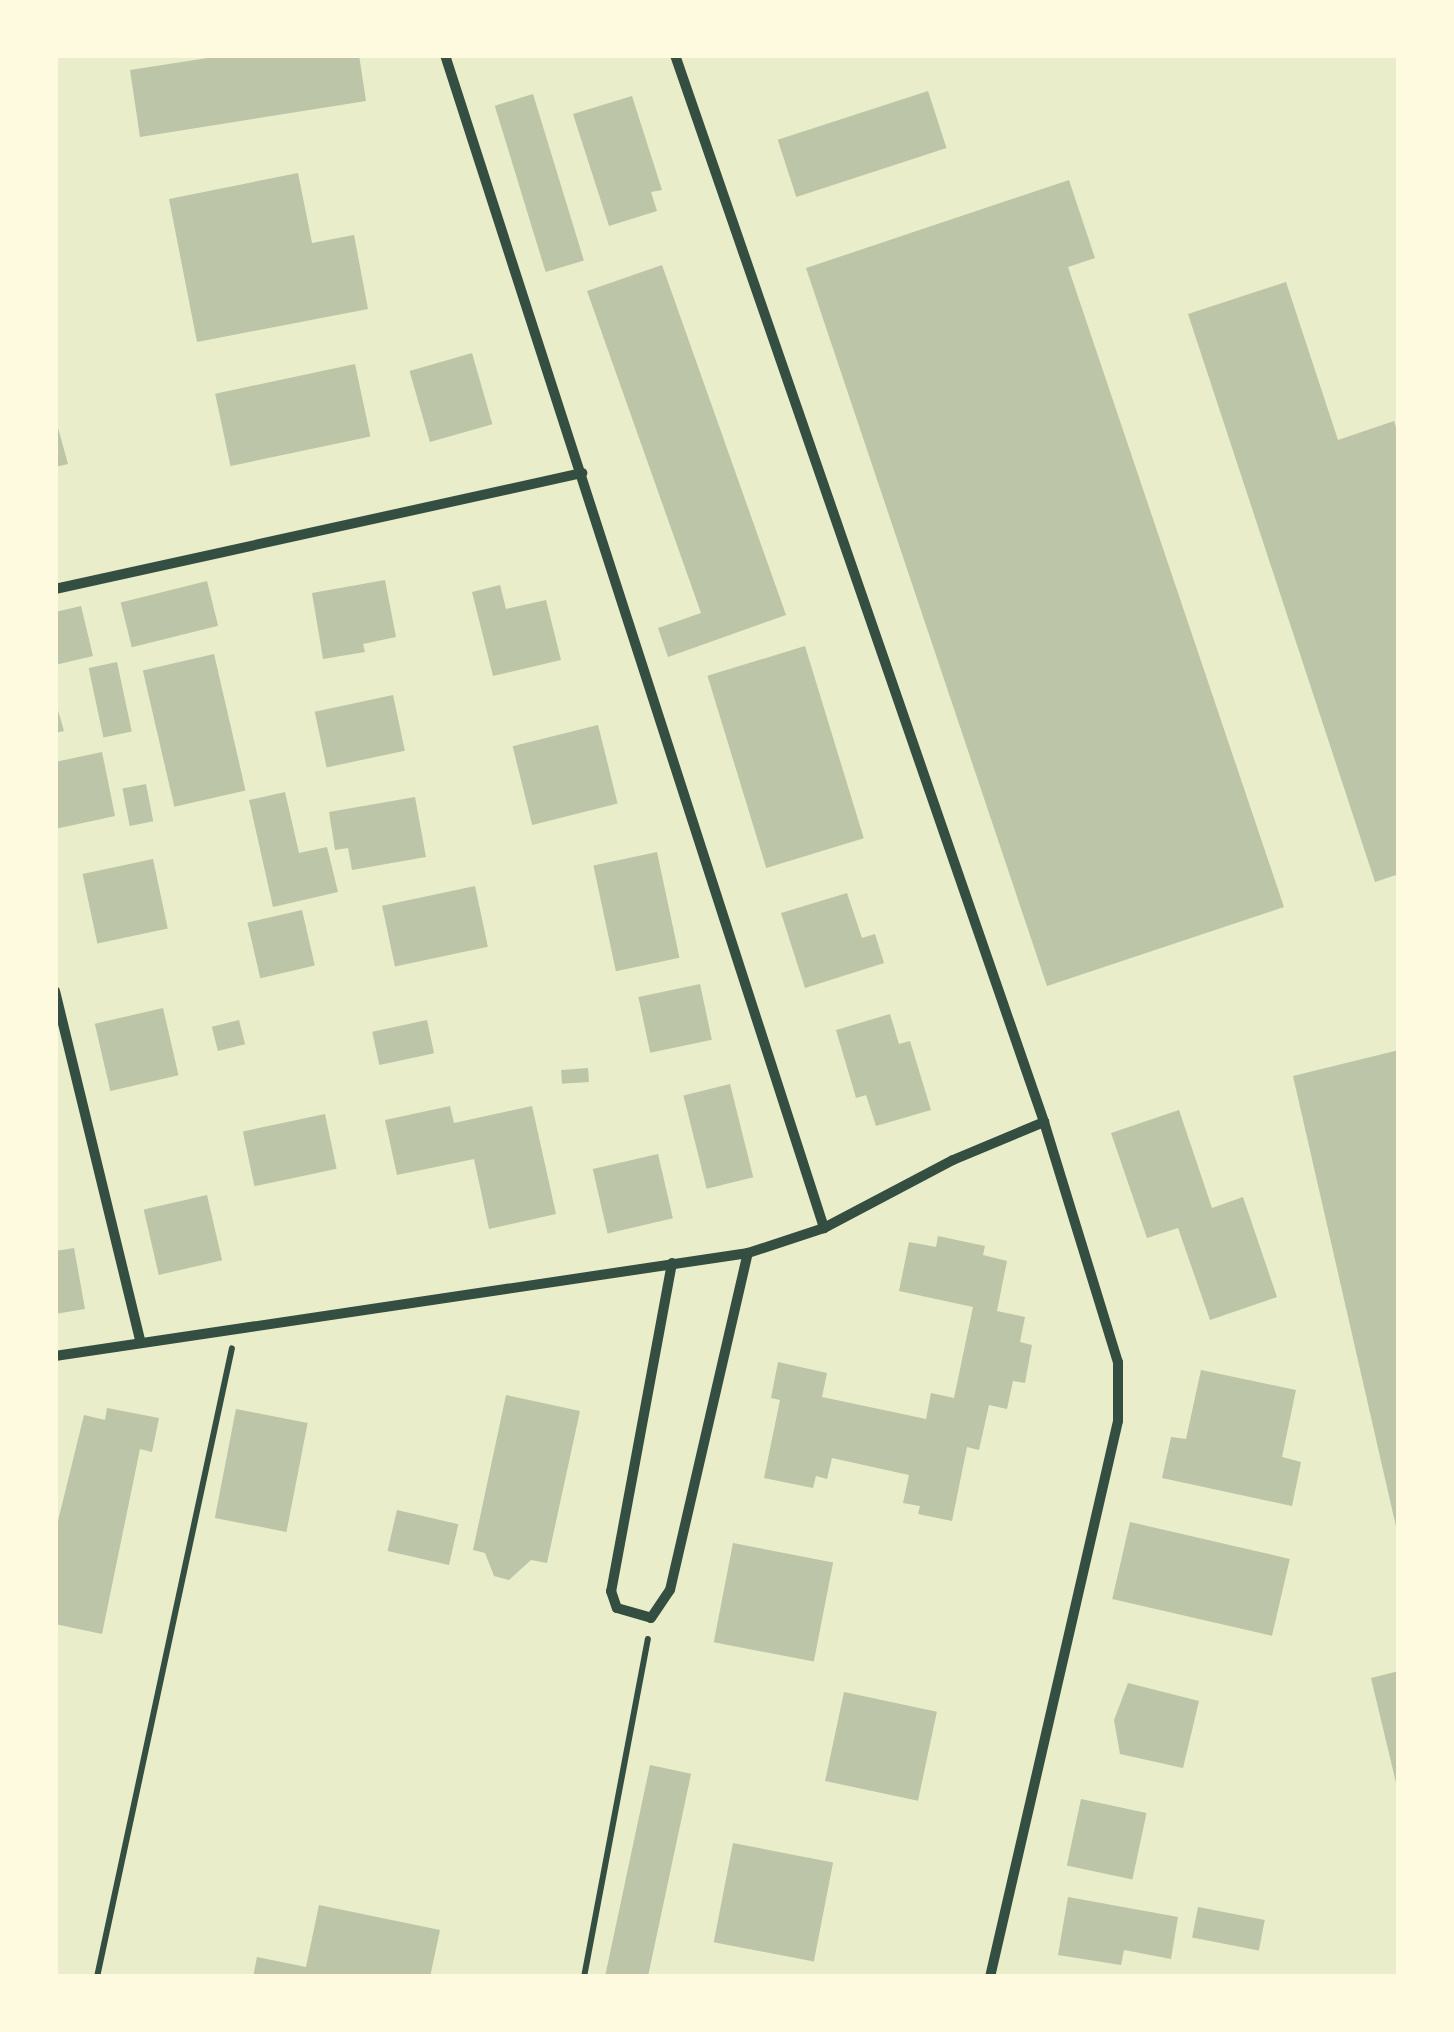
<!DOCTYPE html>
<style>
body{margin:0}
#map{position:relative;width:1454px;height:2032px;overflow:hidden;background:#e9edc9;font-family:Literata,serif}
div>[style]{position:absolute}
.building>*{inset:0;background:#bcc5a7;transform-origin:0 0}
.path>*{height:6px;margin:-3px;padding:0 3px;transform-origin:3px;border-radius:3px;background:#344e41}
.minor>*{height:10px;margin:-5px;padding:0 5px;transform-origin:5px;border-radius:5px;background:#344e41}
span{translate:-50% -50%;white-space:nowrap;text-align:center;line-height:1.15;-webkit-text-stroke:10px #fefae0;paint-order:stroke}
.frame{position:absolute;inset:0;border:58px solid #fefae0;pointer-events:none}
</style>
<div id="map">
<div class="building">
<i style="clip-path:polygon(227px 55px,359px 55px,366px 101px,140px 137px,130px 70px)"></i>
<i style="left:928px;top:91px;width:60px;height:158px;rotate:72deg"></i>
<i style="left:533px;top:94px;width:174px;height:40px;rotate:73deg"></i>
<i style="clip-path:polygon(632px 96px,662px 190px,651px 192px,657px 211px,609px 226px,573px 114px)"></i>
<i style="clip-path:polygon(298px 173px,312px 243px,354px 235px,368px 309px,197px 342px,169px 199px)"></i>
<i style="clip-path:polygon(1069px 180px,1095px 258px,1068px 267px,1284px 907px,1047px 986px,806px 268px)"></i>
<i style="clip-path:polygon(662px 265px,786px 615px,668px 657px,658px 628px,701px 613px,587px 291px)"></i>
<i style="clip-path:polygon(1286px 282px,1338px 440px,1394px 421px,1399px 436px,1399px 874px,1375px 882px,1188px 314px)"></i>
<i style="left:472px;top:353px;width:74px;height:65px;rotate:74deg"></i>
<i style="left:355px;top:364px;width:74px;height:143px;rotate:78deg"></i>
<i style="clip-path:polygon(55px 417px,68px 464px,55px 467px)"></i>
<i style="clip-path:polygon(385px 580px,396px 637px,363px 644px,365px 652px,323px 659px,312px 593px)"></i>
<i style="left:207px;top:581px;width:46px;height:89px;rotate:76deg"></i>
<i style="clip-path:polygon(500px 585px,506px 609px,546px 600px,561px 660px,493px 676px,472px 592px)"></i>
<i style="clip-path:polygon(81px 606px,93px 656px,55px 665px,55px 612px)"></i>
<i style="left:805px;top:646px;width:201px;height:102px;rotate:73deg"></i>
<i style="left:214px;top:654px;width:140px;height:73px;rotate:77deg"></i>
<i style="left:117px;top:662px;width:71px;height:29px;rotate:78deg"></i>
<i style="left:393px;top:695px;width:57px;height:80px;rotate:78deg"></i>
<i style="clip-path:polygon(55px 700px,64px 731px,55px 733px)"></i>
<i style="left:598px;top:725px;width:81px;height:88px;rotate:76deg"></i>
<i style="clip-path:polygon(102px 752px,115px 816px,55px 829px,55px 762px)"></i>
<i style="left:146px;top:784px;width:38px;height:24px;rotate:79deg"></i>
<i style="clip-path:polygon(285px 792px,299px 853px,327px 847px,338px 892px,273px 907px,249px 800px)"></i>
<i style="clip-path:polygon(415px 797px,426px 857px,352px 870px,348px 848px,335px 850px,329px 812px)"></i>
<i style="left:657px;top:852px;width:108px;height:65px;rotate:78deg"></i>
<i style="left:153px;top:859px;width:71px;height:72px;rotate:78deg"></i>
<i style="left:475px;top:886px;width:62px;height:95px;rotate:78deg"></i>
<i style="clip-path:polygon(847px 893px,862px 938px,875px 934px,884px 963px,805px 988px,781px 913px)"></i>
<i style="left:302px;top:910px;width:57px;height:56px;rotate:77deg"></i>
<i style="left:700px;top:984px;width:57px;height:63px;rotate:78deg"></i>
<i style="left:163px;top:1008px;width:69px;height:70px;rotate:77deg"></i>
<i style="clip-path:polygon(890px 1014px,899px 1044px,910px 1041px,931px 1110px,876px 1126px,866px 1095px,856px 1098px,836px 1030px)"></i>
<i style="left:239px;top:1020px;width:25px;height:28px;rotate:76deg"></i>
<i style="left:427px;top:1020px;width:34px;height:56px;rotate:78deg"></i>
<i style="clip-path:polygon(1399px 1050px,1399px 1531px,1397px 1531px,1293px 1076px)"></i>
<i style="left:588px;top:1068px;width:14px;height:27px;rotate:86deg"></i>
<i style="left:730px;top:1084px;width:96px;height:48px;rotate:76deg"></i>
<i style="clip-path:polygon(450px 1106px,454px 1123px,532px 1106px,556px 1214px,489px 1229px,474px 1159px,397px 1175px,385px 1120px)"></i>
<i style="clip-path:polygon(1179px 1110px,1212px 1208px,1243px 1197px,1277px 1297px,1210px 1320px,1178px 1228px,1147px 1238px,1111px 1133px)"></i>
<i style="left:325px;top:1114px;width:56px;height:84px;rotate:78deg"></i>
<i style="left:658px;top:1154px;width:66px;height:67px;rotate:77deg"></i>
<i style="left:207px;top:1195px;width:67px;height:65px;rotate:77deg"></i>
<i style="clip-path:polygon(938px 1236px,985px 1246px,983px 1255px,1007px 1261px,997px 1311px,1025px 1317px,1020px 1342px,1032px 1345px,1025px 1383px,1013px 1381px,1007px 1409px,989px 1405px,979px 1450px,967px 1447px,952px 1521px,918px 1514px,920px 1506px,903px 1503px,909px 1475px,832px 1458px,827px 1479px,816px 1476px,813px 1488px,764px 1478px,780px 1400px,771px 1398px,778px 1362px,827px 1373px,822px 1397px,926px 1419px,931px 1393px,954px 1398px,973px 1307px,899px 1291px,909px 1242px,936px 1247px)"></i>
<i style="clip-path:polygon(74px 1248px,85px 1309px,55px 1314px,55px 1251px)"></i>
<i style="clip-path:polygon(1201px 1370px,1296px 1390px,1282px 1457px,1301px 1462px,1292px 1506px,1162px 1478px,1171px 1437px,1186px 1439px)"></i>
<i style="clip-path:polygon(506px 1395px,580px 1411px,547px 1563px,531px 1560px,509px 1580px,494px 1576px,485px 1553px,473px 1550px)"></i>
<i style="clip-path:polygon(107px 1408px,159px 1418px,152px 1452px,140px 1449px,102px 1634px,55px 1624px,55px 1533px,84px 1415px,105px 1420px)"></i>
<i style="left:236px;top:1409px;width:73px;height:111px;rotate:11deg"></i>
<i style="left:397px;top:1510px;width:63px;height:42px;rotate:13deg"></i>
<i style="left:1130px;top:1522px;width:164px;height:79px;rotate:13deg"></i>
<i style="left:733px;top:1543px;width:102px;height:101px;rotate:11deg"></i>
<i style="clip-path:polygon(1399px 1671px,1399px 1791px,1398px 1791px,1371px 1678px)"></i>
<i style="clip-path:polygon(1128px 1683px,1199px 1701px,1183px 1768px,1120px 1754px,1114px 1720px)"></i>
<i style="left:844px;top:1692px;width:95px;height:91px;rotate:12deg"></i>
<i style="left:650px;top:1765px;width:42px;height:217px;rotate:12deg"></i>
<i style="left:1081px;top:1799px;width:67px;height:68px;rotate:12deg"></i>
<i style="left:733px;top:1843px;width:102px;height:101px;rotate:11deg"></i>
<i style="clip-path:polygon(1068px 1897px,1178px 1917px,1171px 1959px,1124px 1950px,1121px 1965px,1058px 1955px)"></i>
<i style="clip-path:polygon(319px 1905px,440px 1930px,430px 1977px,253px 1977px,257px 1957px,306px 1967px)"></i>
<i style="left:1198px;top:1907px;width:68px;height:31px;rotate:11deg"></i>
</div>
<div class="path">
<i style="left:97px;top:1977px;width:643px;rotate:-77.89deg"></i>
<i style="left:584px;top:1977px;width:344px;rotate:-79.3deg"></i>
</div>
<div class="minor">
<i style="left:445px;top:55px;width:1233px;rotate:72.09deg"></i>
<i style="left:675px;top:55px;width:1129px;rotate:70.92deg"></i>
<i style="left:1044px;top:1122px;width:251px;rotate:72.9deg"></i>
<i style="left:1118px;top:1362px;width:59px;rotate:90deg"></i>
<i style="left:1118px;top:1421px;width:571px;rotate:102.96deg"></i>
<i style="left:55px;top:589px;width:540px;rotate:-12.41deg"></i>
<i style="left:55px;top:991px;width:362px;rotate:76.3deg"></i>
<i style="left:672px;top:1263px;width:334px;rotate:100.5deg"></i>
<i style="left:611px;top:1591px;width:18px;rotate:71deg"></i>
<i style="left:617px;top:1608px;width:35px;rotate:16deg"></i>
<i style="left:651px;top:1618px;width:34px;rotate:-56deg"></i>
<i style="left:670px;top:1590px;width:346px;rotate:-77deg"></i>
<i style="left:55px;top:1356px;width:701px;rotate:-8.45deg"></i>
<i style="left:748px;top:1253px;width:80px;rotate:-18.2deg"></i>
<i style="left:824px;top:1228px;width:146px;rotate:-27.8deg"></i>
<i style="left:953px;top:1160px;width:99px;rotate:-22.7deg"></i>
</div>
<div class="frame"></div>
</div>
